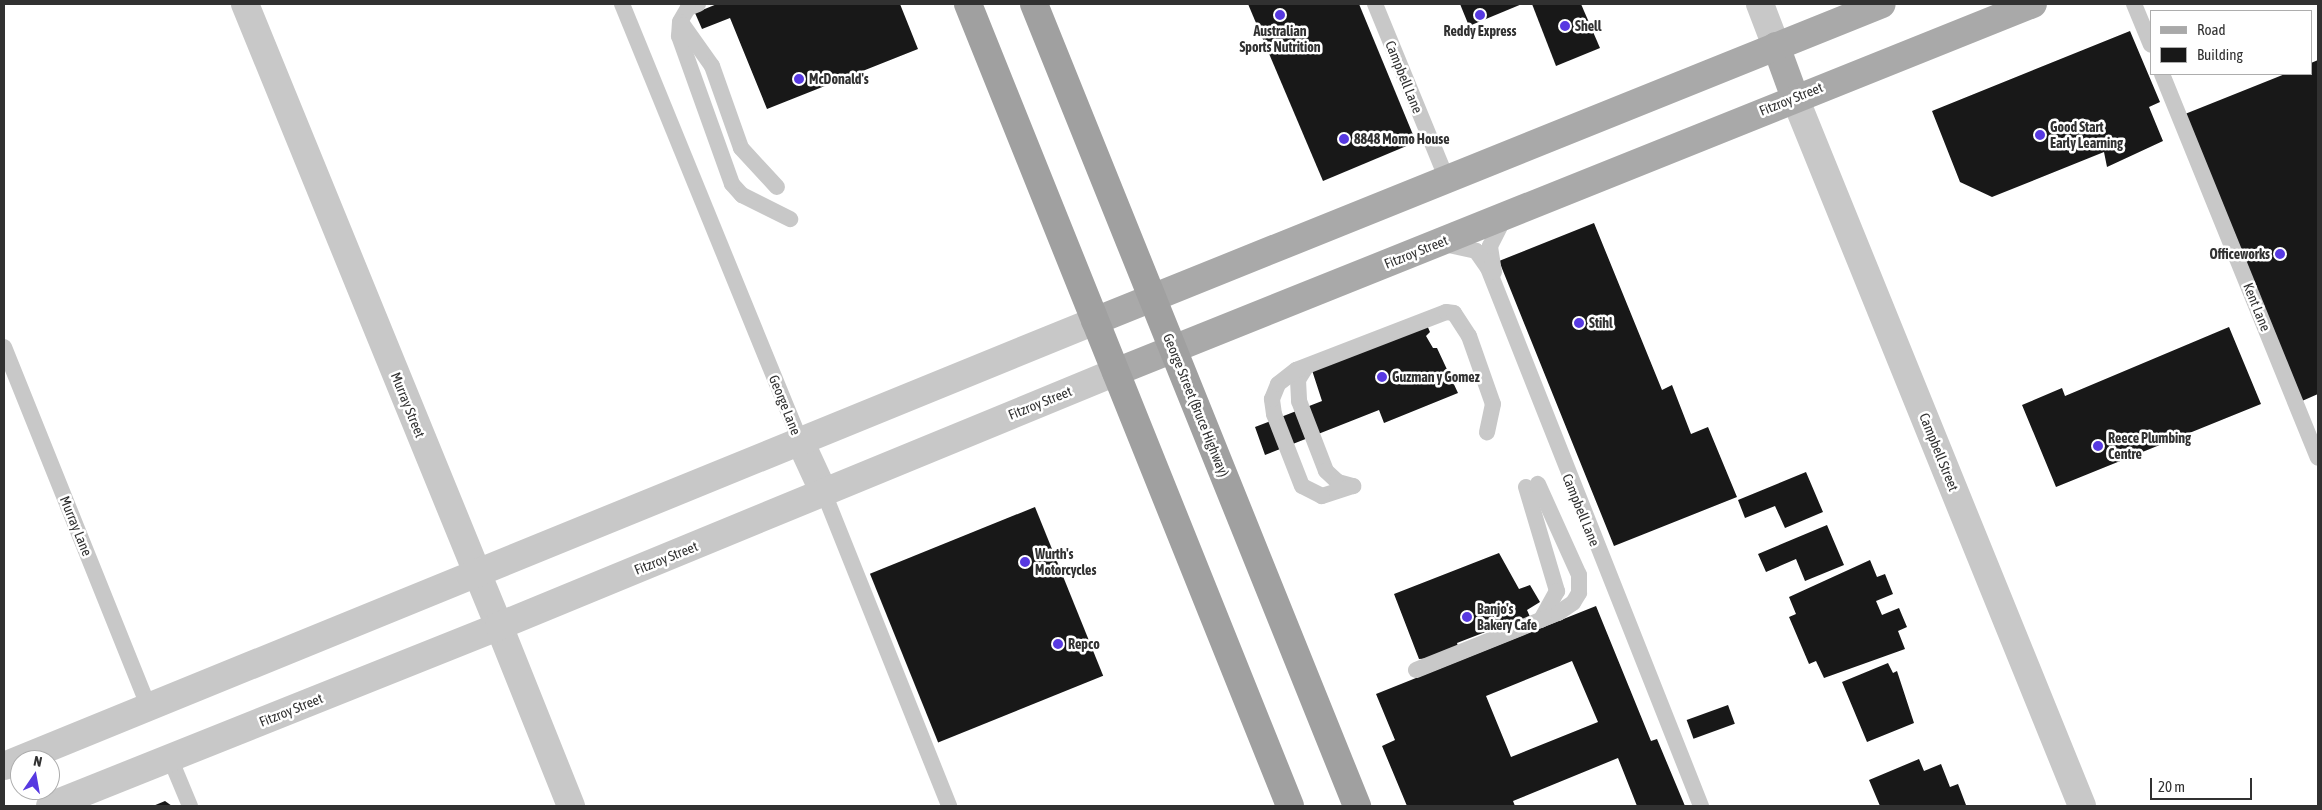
<!DOCTYPE html>
<style>
body{margin:0}
#map{position:relative;width:2322px;height:810px;overflow:hidden;background:#fff;font-family:"Asap Condensed",sans-serif}
div>[style]{position:absolute}
.building>*{inset:0;background:#181818;transform-origin:0 0}
.service>*{height:16px;margin:-8px;padding:0 8px;transform-origin:8px;border-radius:8px;background:#c8c8c8}
.minor>*{height:28px;margin:-14px;padding:0 14px;transform-origin:14px;border-radius:14px;background:#c8c8c8}
.tertiary>*{height:28px;margin:-14px;padding:0 14px;transform-origin:14px;border-radius:14px;background:#c8c8c8}
.primary>*{height:28px;margin:-14px;padding:0 14px;transform-origin:14px;border-radius:14px;background:#a9a9a9}
.trunk>*{height:28px;margin:-14px;padding:0 14px;transform-origin:14px;border-radius:14px;background:#a0a0a0}
.dots>*{width:14px;height:14px;translate:-50% -50%;box-sizing:border-box;border:2px solid #fff;border-radius:50%}
span{translate:-50% -50%;white-space:nowrap;text-align:center;line-height:1.15;-webkit-text-stroke:5px #fff;paint-order:stroke}
.poi-label{font-size:14px;color:#313131;font-weight:700}
.left{translate:0 -50%;text-align:left}
.right{translate:-100% -50%;text-align:right}
.street-label{font-size:14px;color:#313131}
.frame{position:absolute;inset:0;border:5px solid #313131;pointer-events:none}
.legend{position:absolute;left:2150px;top:10px;width:162px;height:65px;box-sizing:border-box;background:#fff;border:1px solid #adadad;margin:0;padding:6px 9px;list-style:none;font-size:15px;color:#313131}
.legend li{display:flex;align-items:center;gap:10px;height:25px}
.legend b{width:25px;border:1px solid #adadad}
.north{position:absolute;left:10px;top:750px;width:50px;height:50px;box-sizing:border-box;background:#fff;border:1px solid #adadad;border-radius:50%;rotate:12deg;font-size:14px;font-weight:700;line-height:20px;text-align:center;color:#313131}
.north::after{content:'';display:block;margin:auto;width:18px;height:22px;background:#5739e1;clip-path:polygon(50% 0,100% 100%,50% 72%,0 100%)}
.scale{position:absolute;left:2150px;top:778px;width:102px;height:22px;box-sizing:border-box;border:2px solid #313131;border-top:0;padding-left:6px;font-size:15px;line-height:18px;white-space:nowrap;color:#313131;-webkit-text-stroke:4px #fff;paint-order:stroke}
</style>
<div id="map">
<div class="building">
<i style="clip-path:polygon(717px 4px,900px 4px,918px 49px,767px 109px,730px 18px,702px 29px,695px 13px)"></i>
<i style="clip-path:polygon(1248px 4px,1359px 4px,1416px 142px,1323px 181px)"></i>
<i style="clip-path:polygon(1460px 4px,1522px 4px,1469px 26px)"></i>
<i style="clip-path:polygon(1532px 4px,1581px 4px,1600px 48px,1556px 66px)"></i>
<i style="clip-path:polygon(2130px 31px,2160px 102px,2149px 107px,2163px 141px,2107px 167px,2104px 152px,1992px 197px,1960px 182px,1932px 111px)"></i>
<i style="clip-path:polygon(2318px 60px,2318px 394px,2302px 401px,2185px 114px,2285px 74px,2311px 74px,2311px 63px)"></i>
<i style="clip-path:polygon(1594px 223px,1662px 390px,1672px 385px,1691px 434px,1708px 427px,1737px 497px,1614px 546px,1499px 261px)"></i>
<i style="clip-path:polygon(1422px 314px,1430px 332px,1426px 336px,1433px 348px,1437px 348px,1458px 393px,1384px 423px,1379px 410px,1265px 455px,1255px 427px,1322px 401px,1309px 361px)"></i>
<i style="clip-path:polygon(2229px 327px,2261px 404px,2056px 487px,2022px 405px,2062px 388px,2065px 396px)"></i>
<i style="clip-path:polygon(1806px 472px,1823px 512px,1785px 528px,1775px 506px,1745px 518px,1738px 500px)"></i>
<i style="left:1035px;top:507px;width:182px;height:178px;rotate:68deg"></i>
<i style="clip-path:polygon(1827px 525px,1844px 565px,1805px 581px,1796px 559px,1766px 572px,1758px 554px)"></i>
<i style="clip-path:polygon(1499px 553px,1519px 589px,1530px 585px,1540px 602px,1527px 610px,1534px 626px,1510px 637px,1506px 624px,1457px 643px,1461px 656px,1419px 659px,1394px 594px)"></i>
<i style="clip-path:polygon(1870px 560px,1877px 577px,1885px 574px,1893px 594px,1876px 601px,1882px 615px,1899px 608px,1907px 627px,1898px 631px,1905px 649px,1824px 678px,1816px 661px,1809px 664px,1789px 617px,1796px 614px,1789px 597px)"></i>
<i style="clip-path:polygon(evenodd,1596px 606px,1651px 741px,1657px 739px,1685px 806px,1637px 806px,1618px 758px,1513px 801px,1515px 806px,1407px 806px,1382px 746px,1395px 740px,1376px 694px,1596px 606px,1572px 661px,1598px 722px,1511px 757px,1486px 696px,1572px 661px)"></i>
<i style="clip-path:polygon(1888px 663px,1893px 673px,1897px 671px,1914px 723px,1867px 742px,1842px 682px)"></i>
<i style="left:1728px;top:705px;width:20px;height:44px;rotate:70deg"></i>
<i style="clip-path:polygon(1919px 759px,1924px 771px,1941px 764px,1950px 787px,1958px 784px,1966px 805px,1880px 806px,1869px 780px)"></i>
<i style="clip-path:polygon(165px 801px,172px 806px,153px 806px)"></i>
</div>
<div class="service">
<i style="left:622px;top:4px;width:474px;rotate:67.8deg"></i>
<i style="left:698px;top:4px;width:11px;rotate:158deg"></i>
<i style="left:688px;top:8px;width:16px;rotate:120deg"></i>
<i style="left:680px;top:22px;width:14px;rotate:94deg"></i>
<i style="left:679px;top:36px;width:157px;rotate:70.3deg"></i>
<i style="left:732px;top:184px;width:15px;rotate:48deg"></i>
<i style="left:742px;top:195px;width:54px;rotate:26.6deg"></i>
<i style="left:1375px;top:4px;width:187px;rotate:67.7deg"></i>
<i style="left:2134px;top:4px;width:44px;rotate:67.5deg"></i>
<i style="left:683px;top:25px;width:50px;rotate:54.7deg"></i>
<i style="left:712px;top:66px;width:87px;rotate:70.5deg"></i>
<i style="left:741px;top:148px;width:53px;rotate:47.3deg"></i>
<i style="left:2162px;top:74px;width:414px;rotate:67.9deg"></i>
<i style="left:1444px;top:244px;width:33px;rotate:12deg"></i>
<i style="left:1476px;top:251px;width:21px;rotate:55deg"></i>
<i style="left:1488px;top:268px;width:579px;rotate:68.4deg"></i>
<i style="left:1494px;top:272px;width:26px;rotate:-99deg"></i>
<i style="left:1490px;top:246px;width:31px;rotate:-63deg"></i>
<i style="left:4px;top:347px;width:386px;rotate:68.1deg"></i>
<i style="left:1306px;top:367px;width:15px;rotate:122deg"></i>
<i style="left:1298px;top:380px;width:21px;rotate:87deg"></i>
<i style="left:1299px;top:401px;width:75px;rotate:68.9deg"></i>
<i style="left:1326px;top:471px;width:16px;rotate:43deg"></i>
<i style="left:1338px;top:482px;width:16px;rotate:15deg"></i>
<i style="left:1353px;top:486px;width:33px;rotate:162deg"></i>
<i style="left:1322px;top:496px;width:22px;rotate:-153deg"></i>
<i style="left:1302px;top:486px;width:77px;rotate:-111.3deg"></i>
<i style="left:1274px;top:414px;width:15px;rotate:-98deg"></i>
<i style="left:1272px;top:399px;width:16px;rotate:-68deg"></i>
<i style="left:1278px;top:384px;width:23px;rotate:-38deg"></i>
<i style="left:1296px;top:370px;width:161px;rotate:-21.1deg"></i>
<i style="left:1446px;top:312px;width:8px;rotate:7deg"></i>
<i style="left:1454px;top:313px;width:27px;rotate:57deg"></i>
<i style="left:1469px;top:336px;width:72px;rotate:70.6deg"></i>
<i style="left:1493px;top:404px;width:29px;rotate:102deg"></i>
<i style="left:1526px;top:487px;width:109px;rotate:73.4deg"></i>
<i style="left:1557px;top:591px;width:33px;rotate:119deg"></i>
<i style="left:824px;top:493px;width:337px;rotate:68.2deg"></i>
<i style="left:1416px;top:670px;width:153px;rotate:-21.9deg"></i>
<i style="left:1558px;top:613px;width:18px;rotate:-34deg"></i>
<i style="left:1573px;top:603px;width:12px;rotate:-59deg"></i>
<i style="left:1579px;top:593px;width:18px;rotate:-90deg"></i>
<i style="left:1579px;top:575px;width:100px;rotate:-114.3deg"></i>
<i style="left:170px;top:758px;width:52px;rotate:67.4deg"></i>
</div>
<div class="minor">
<i style="left:245px;top:4px;width:617px;rotate:67.8deg"></i>
<i style="left:1760px;top:4px;width:45px;rotate:69.1deg"></i>
<i style="left:1795px;top:98px;width:764px;rotate:67.93deg"></i>
<i style="left:499px;top:626px;width:194px;rotate:68.2deg"></i>
</div>
<div class="tertiary">
<i style="left:801px;top:443px;width:55px;rotate:65.3deg"></i>
<i style="left:478px;top:575px;width:55px;rotate:67.6deg"></i>
<i style="left:4px;top:766px;width:1178px;rotate:-22.19deg"></i>
<i style="left:50px;top:806px;width:484px;rotate:-21.8deg"></i>
<i style="left:499px;top:626px;width:667px;rotate:-22.38deg"></i>
</div>
<div class="primary">
<i style="left:1776px;top:46px;width:55px;rotate:69.9deg"></i>
<i style="left:1095px;top:321px;width:848px;rotate:-21.94deg"></i>
<i style="left:1116px;top:372px;width:988px;rotate:-21.87deg"></i>
</div>
<div class="trunk">
<i style="left:968px;top:4px;width:864px;rotate:68.12deg"></i>
<i style="left:1034px;top:4px;width:865px;rotate:68.06deg"></i>
</div>
<div class="dots">
<i style="left:1280px;top:15px;background:#5739e1"></i>
<i style="left:1480px;top:15px;background:#5739e1"></i>
<i style="left:1565px;top:26px;background:#5739e1"></i>
<i style="left:799px;top:79px;background:#5739e1"></i>
<i style="left:2040px;top:135px;background:#5739e1"></i>
<i style="left:1344px;top:139px;background:#5739e1"></i>
<i style="left:2280px;top:254px;background:#5739e1"></i>
<i style="left:1579px;top:323px;background:#5739e1"></i>
<i style="left:1382px;top:377px;background:#5739e1"></i>
<i style="left:2098px;top:446px;background:#5739e1"></i>
<i style="left:1025px;top:562px;background:#5739e1"></i>
<i style="left:1467px;top:617px;background:#5739e1"></i>
<i style="left:1058px;top:644px;background:#5739e1"></i>
</div>
<div class="poi-label">
<span class="left" style="left:1575px;top:26px">Shell</span>
<span style="left:1280px;top:39px">Australian<br>Sports Nutrition</span>
<span style="left:1480px;top:31px">Reddy Express</span>
<span class="left" style="left:809px;top:79px">McDonald's</span>
<span class="left" style="left:2050px;top:135px">Good Start<br>Early Learning</span>
<span class="left" style="left:1354px;top:139px">8848 Momo House</span>
<span class="right" style="left:2270px;top:254px">Officeworks</span>
<span class="left" style="left:1589px;top:323px">Stihl</span>
<span class="left" style="left:1392px;top:377px">Guzman y Gomez</span>
<span class="left" style="left:2108px;top:446px">Reece Plumbing<br>Centre</span>
<span class="left" style="left:1035px;top:562px">Wurth's<br>Motorcycles</span>
<span class="left" style="left:1477px;top:617px">Banjo's<br>Bakery Cafe</span>
<span class="left" style="left:1068px;top:644px">Repco</span>
</div>
<div class="street-label">
<span style="left:1404px;top:77px;rotate:68deg">Campbell Lane</span>
<span style="left:1791px;top:99px;rotate:-22deg">Fitzroy Street</span>
<span style="left:1416px;top:252px;rotate:-22deg">Fitzroy Street</span>
<span style="left:2257px;top:307px;rotate:68deg">Kent Lane</span>
<span style="left:1040px;top:403px;rotate:-22deg">Fitzroy Street</span>
<span style="left:408px;top:405px;rotate:68deg">Murray Street</span>
<span style="left:785px;top:405px;rotate:68deg">George Lane</span>
<span style="left:1196px;top:405px;rotate:68deg">George Street (Bruce Highway)</span>
<span style="left:1939px;top:452px;rotate:68deg">Campbell Street</span>
<span style="left:1581px;top:510px;rotate:68deg">Campbell Lane</span>
<span style="left:76px;top:526px;rotate:68deg">Murray Lane</span>
<span style="left:666px;top:558px;rotate:-22deg">Fitzroy Street</span>
<span style="left:291px;top:710px;rotate:-22deg">Fitzroy Street</span>
</div>
<div class="frame"></div>
<ul class="legend">
<li><b style="height:6px;background:#a9a9a9"></b>Road</li>
<li><b style="height:14px;background:#181818"></b>Building</li>
</ul>
<div class="north">N</div>
<div class="scale">20 m</div>
</div>
